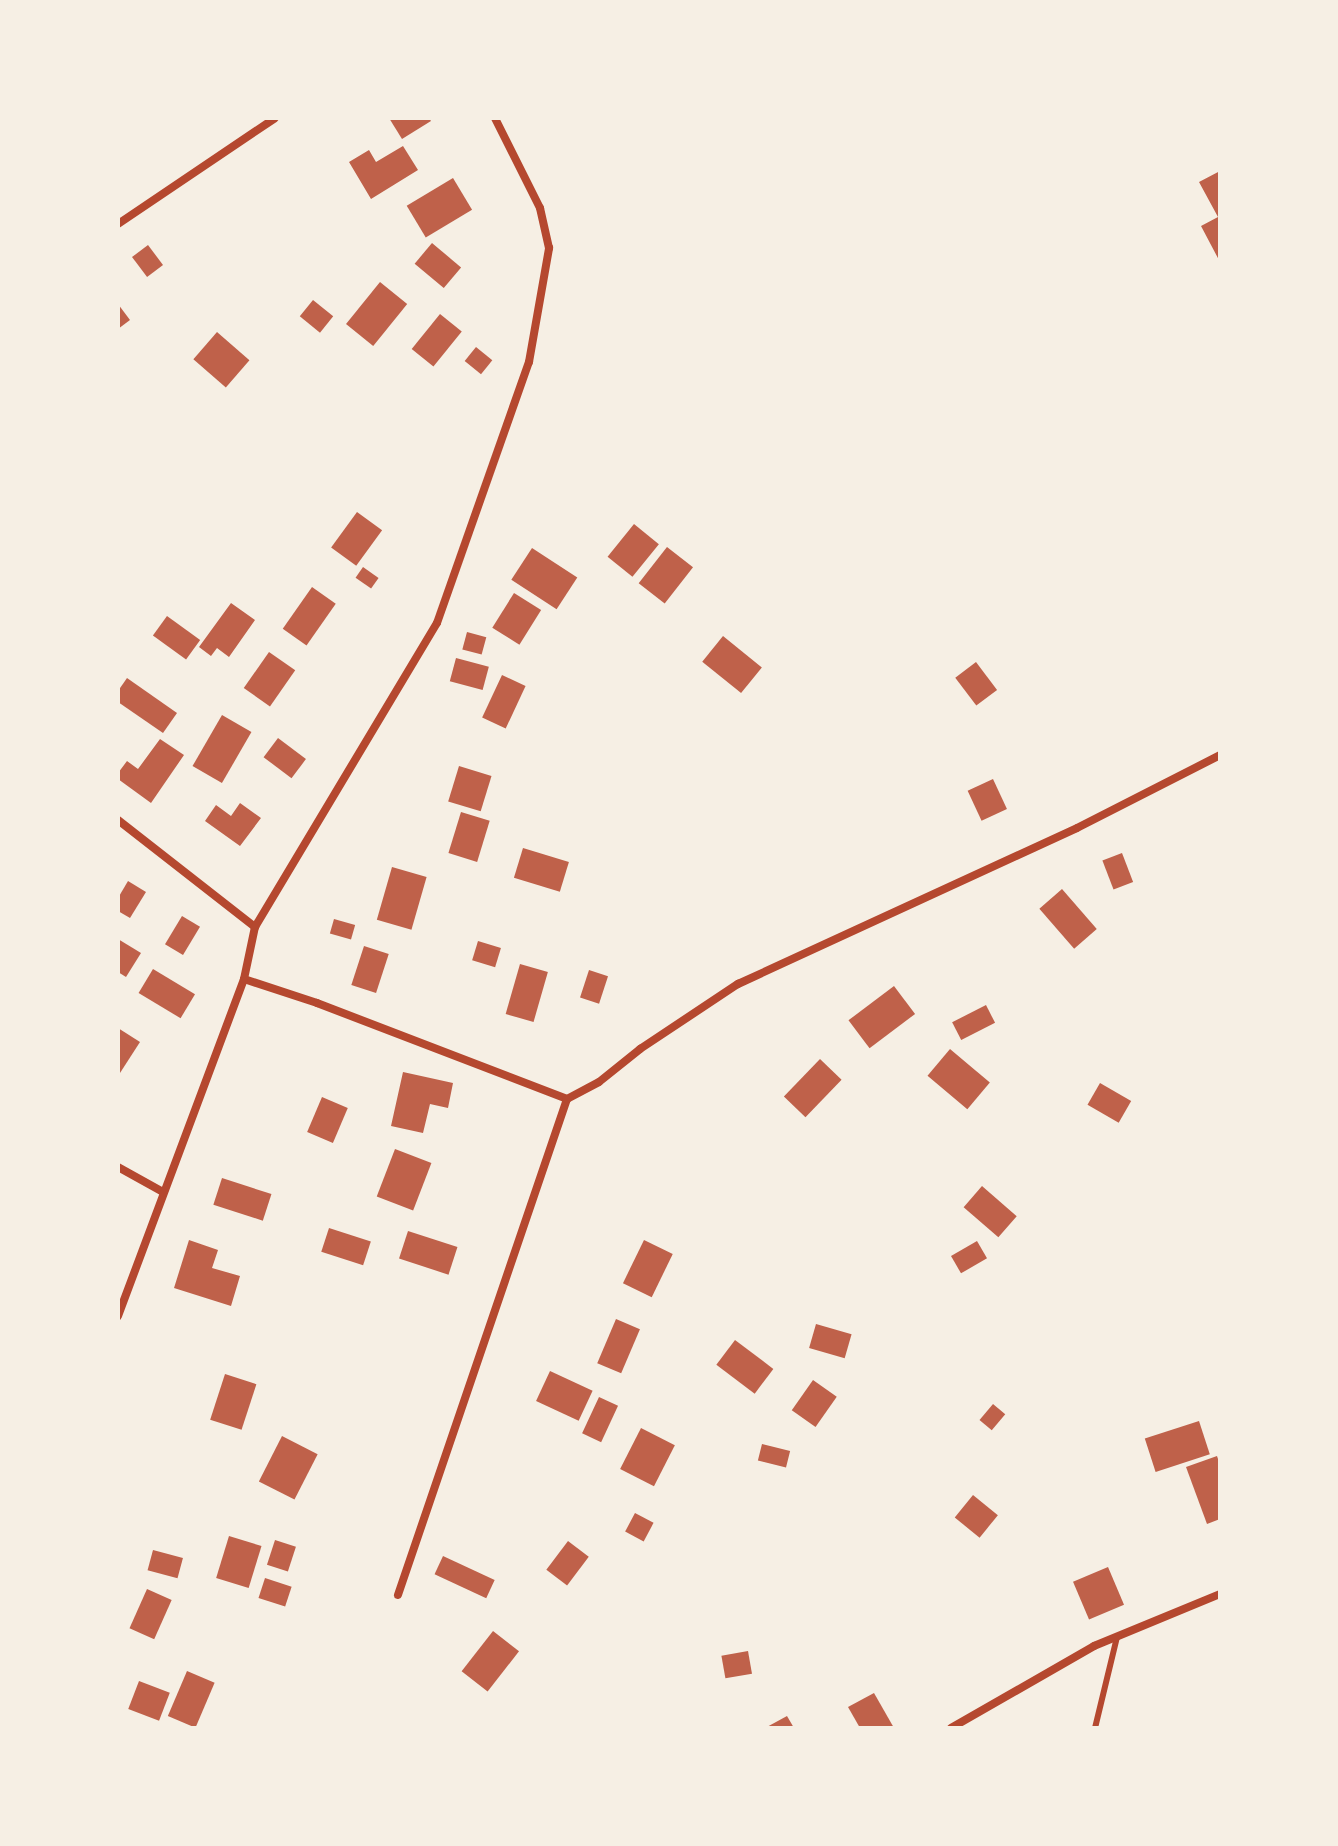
<!DOCTYPE html>
<style>
body{margin:0}
#map{position:relative;width:1338px;height:1846px;overflow:hidden;background:#f6efe4;font-family:Karla,sans-serif}
div>[style]{position:absolute}
.building>*{inset:0;background:#bf614a;transform-origin:0 0}
.service>*{height:6px;margin:-3px;padding:0 3px;transform-origin:3px;border-radius:3px;background:#b5482f}
.minor>*{height:8px;margin:-4px;padding:0 4px;transform-origin:4px;border-radius:4px;background:#b5482f}
span{translate:-50% -50%;white-space:nowrap;text-align:center;line-height:1.15;-webkit-text-stroke:7px #f6efe4;paint-order:stroke}
.frame{position:absolute;inset:0;border:120px solid #f6efe4;pointer-events:none}
</style>
<div id="map">
<div class="building">
<i style="clip-path:polygon(389px 118px,429px 118px,431px 121px,402px 139px)"></i>
<i style="clip-path:polygon(403px 146px,418px 170px,371px 199px,349px 162px,369px 150px,376px 162px)"></i>
<i style="clip-path:polygon(1220px 171px,1220px 262px,1201px 226px,1218px 217px,1199px 182px)"></i>
<i style="left:453px;top:178px;width:37px;height:54px;rotate:59deg"></i>
<i style="left:432px;top:243px;width:38px;height:27px;rotate:40deg"></i>
<i style="left:148px;top:245px;width:25px;height:20px;rotate:53deg"></i>
<i style="left:380px;top:282px;width:35px;height:54px;rotate:39deg"></i>
<i style="left:313px;top:300px;width:26px;height:21px;rotate:39deg"></i>
<i style="clip-path:polygon(118px 304px,130px 320px,118px 329px)"></i>
<i style="left:440px;top:314px;width:28px;height:45px;rotate:39deg"></i>
<i style="left:217px;top:332px;width:43px;height:36px;rotate:41deg"></i>
<i style="left:476px;top:347px;width:21px;height:18px;rotate:39deg"></i>
<i style="left:357px;top:512px;width:31px;height:44px;rotate:36deg"></i>
<i style="left:634px;top:524px;width:32px;height:42px;rotate:39deg"></i>
<i style="left:667px;top:547px;width:33px;height:46px;rotate:38deg"></i>
<i style="left:532px;top:548px;width:54px;height:38px;rotate:33deg"></i>
<i style="left:363px;top:567px;width:19px;height:13px;rotate:35deg"></i>
<i style="left:312px;top:587px;width:29px;height:51px;rotate:35deg"></i>
<i style="left:514px;top:593px;width:32px;height:41px;rotate:32deg"></i>
<i style="clip-path:polygon(231px 603px,255px 620px,229px 657px,217px 648px,211px 656px,199px 647px)"></i>
<i style="left:167px;top:616px;width:41px;height:24px;rotate:36deg"></i>
<i style="left:467px;top:632px;width:20px;height:18px;rotate:15deg"></i>
<i style="left:723px;top:636px;width:50px;height:33px;rotate:39deg"></i>
<i style="left:269px;top:652px;width:32px;height:44px;rotate:35deg"></i>
<i style="left:456px;top:658px;width:34px;height:24px;rotate:15deg"></i>
<i style="left:976px;top:662px;width:35px;height:26px;rotate:53deg"></i>
<i style="left:502px;top:675px;width:26px;height:47px;rotate:25deg"></i>
<i style="clip-path:polygon(127px 678px,177px 713px,163px 733px,118px 702px,118px 691px)"></i>
<i style="left:222px;top:715px;width:34px;height:59px;rotate:30deg"></i>
<i style="left:278px;top:738px;width:35px;height:24px;rotate:37deg"></i>
<i style="clip-path:polygon(160px 739px,184px 755px,151px 803px,118px 779px,118px 773px,127px 761px,138px 769px)"></i>
<i style="left:459px;top:766px;width:34px;height:37px;rotate:17deg"></i>
<i style="left:993px;top:779px;width:33px;height:28px;rotate:65deg"></i>
<i style="clip-path:polygon(240px 803px,261px 818px,240px 846px,205px 821px,216px 805px,231px 816px)"></i>
<i style="left:461px;top:812px;width:30px;height:43px;rotate:17deg"></i>
<i style="left:523px;top:848px;width:48px;height:31px;rotate:17deg"></i>
<i style="left:1122px;top:853px;width:31px;height:21px;rotate:69deg"></i>
<i style="left:392px;top:867px;width:36px;height:55px;rotate:16deg"></i>
<i style="clip-path:polygon(128px 881px,146px 892px,130px 918px,118px 911px,118px 898px)"></i>
<i style="left:1062px;top:889px;width:53px;height:30px;rotate:49deg"></i>
<i style="left:182px;top:916px;width:21px;height:33px;rotate:31deg"></i>
<i style="left:334px;top:919px;width:22px;height:15px;rotate:16deg"></i>
<i style="clip-path:polygon(118px 939px,141px 953px,126px 977px,118px 972px)"></i>
<i style="left:478px;top:941px;width:24px;height:20px;rotate:17deg"></i>
<i style="left:364px;top:946px;width:26px;height:41px;rotate:18deg"></i>
<i style="left:520px;top:964px;width:29px;height:52px;rotate:16deg"></i>
<i style="left:153px;top:969px;width:49px;height:28px;rotate:31deg"></i>
<i style="left:589px;top:970px;width:20px;height:29px;rotate:18deg"></i>
<i style="left:894px;top:986px;width:35px;height:57px;rotate:53deg"></i>
<i style="left:986px;top:1005px;width:20px;height:38px;rotate:63deg"></i>
<i style="clip-path:polygon(118px 1028px,140px 1042px,120px 1073px,118px 1072px)"></i>
<i style="left:950px;top:1049px;width:52px;height:35px;rotate:40deg"></i>
<i style="left:820px;top:1059px;width:30px;height:52px;rotate:44deg"></i>
<i style="clip-path:polygon(403px 1072px,453px 1083px,448px 1108px,430px 1104px,423px 1133px,391px 1126px)"></i>
<i style="left:1100px;top:1083px;width:36px;height:25px;rotate:30deg"></i>
<i style="left:322px;top:1097px;width:28px;height:38px;rotate:23deg"></i>
<i style="left:395px;top:1149px;width:39px;height:51px;rotate:21deg"></i>
<i style="left:222px;top:1178px;width:52px;height:28px;rotate:18deg"></i>
<i style="left:982px;top:1186px;width:46px;height:28px;rotate:41deg"></i>
<i style="left:329px;top:1228px;width:44px;height:25px;rotate:18deg"></i>
<i style="left:408px;top:1231px;width:52px;height:29px;rotate:18deg"></i>
<i style="clip-path:polygon(189px 1240px,218px 1250px,212px 1268px,240px 1276px,231px 1306px,174px 1288px)"></i>
<i style="left:644px;top:1240px;width:32px;height:48px;rotate:26deg"></i>
<i style="left:977px;top:1241px;width:20px;height:30px;rotate:60deg"></i>
<i style="left:616px;top:1319px;width:26px;height:48px;rotate:23deg"></i>
<i style="left:816px;top:1324px;width:37px;height:25px;rotate:16deg"></i>
<i style="left:735px;top:1340px;width:48px;height:31px;rotate:37deg"></i>
<i style="left:550px;top:1371px;width:47px;height:33px;rotate:25deg"></i>
<i style="left:225px;top:1374px;width:33px;height:48px;rotate:18deg"></i>
<i style="left:813px;top:1380px;width:29px;height:37px;rotate:35deg"></i>
<i style="left:599px;top:1397px;width:21px;height:40px;rotate:25deg"></i>
<i style="left:993px;top:1404px;width:16px;height:21px;rotate:40deg"></i>
<i style="left:1199px;top:1421px;width:35px;height:57px;rotate:72deg"></i>
<i style="left:641px;top:1428px;width:38px;height:46px;rotate:27deg"></i>
<i style="left:282px;top:1436px;width:40px;height:51px;rotate:27deg"></i>
<i style="left:762px;top:1444px;width:29px;height:17px;rotate:14deg"></i>
<i style="clip-path:polygon(1217px 1456px,1220px 1465px,1220px 1519px,1207px 1524px,1186px 1467px)"></i>
<i style="left:973px;top:1495px;width:32px;height:29px;rotate:39deg"></i>
<i style="left:635px;top:1513px;width:21px;height:21px;rotate:28deg"></i>
<i style="left:229px;top:1536px;width:34px;height:44px;rotate:17deg"></i>
<i style="left:275px;top:1540px;width:22px;height:26px;rotate:18deg"></i>
<i style="left:568px;top:1541px;width:26px;height:36px;rotate:37deg"></i>
<i style="left:153px;top:1550px;width:31px;height:21px;rotate:15deg"></i>
<i style="left:443px;top:1556px;width:57px;height:20px;rotate:25deg"></i>
<i style="left:1108px;top:1567px;width:41px;height:38px;rotate:67deg"></i>
<i style="left:265px;top:1578px;width:28px;height:21px;rotate:18deg"></i>
<i style="left:147px;top:1589px;width:27px;height:43px;rotate:24deg"></i>
<i style="left:493px;top:1631px;width:33px;height:51px;rotate:38deg"></i>
<i style="left:748px;top:1651px;width:23px;height:27px;rotate:80deg"></i>
<i style="left:187px;top:1671px;width:30px;height:49px;rotate:23deg"></i>
<i style="left:139px;top:1681px;width:33px;height:30px;rotate:21deg"></i>
<i style="clip-path:polygon(874px 1693px,894px 1728px,860px 1728px,848px 1707px)"></i>
<i style="clip-path:polygon(787px 1716px,794px 1728px,765px 1728px)"></i>
</div>
<div class="service">
<i style="left:1095px;top:1728px;width:94px;rotate:-76.4deg"></i>
</div>
<div class="minor">
<i style="left:118px;top:224px;width:189px;rotate:-34deg"></i>
<i style="left:118px;top:820px;width:174px;rotate:38deg"></i>
<i style="left:244px;top:979px;width:77px;rotate:18.2deg"></i>
<i style="left:317px;top:1003px;width:268px;rotate:21deg"></i>
<i style="left:567px;top:1099px;width:524px;rotate:108.82deg"></i>
<i style="left:567px;top:1099px;width:36px;rotate:-28deg"></i>
<i style="left:599px;top:1082px;width:53px;rotate:-38.8deg"></i>
<i style="left:640px;top:1049px;width:118px;rotate:-33.6deg"></i>
<i style="left:738px;top:984px;width:373px;rotate:-24.7deg"></i>
<i style="left:1077px;top:828px;width:161px;rotate:-27deg"></i>
<i style="left:118px;top:1167px;width:51px;rotate:29.1deg"></i>
<i style="left:118px;top:1316px;width:360px;rotate:-69.5deg"></i>
<i style="left:244px;top:979px;width:53px;rotate:-78.1deg"></i>
<i style="left:255px;top:927px;width:354px;rotate:-59.1deg"></i>
<i style="left:437px;top:623px;width:277px;rotate:-70.6deg"></i>
<i style="left:529px;top:362px;width:116px;rotate:-80deg"></i>
<i style="left:549px;top:248px;width:41px;rotate:-102.7deg"></i>
<i style="left:540px;top:208px;width:101px;rotate:-116.6deg"></i>
<i style="left:951px;top:1728px;width:165px;rotate:-29.8deg"></i>
<i style="left:1094px;top:1646px;width:136px;rotate:-22.4deg"></i>
</div>
<div class="frame"></div>
</div>
